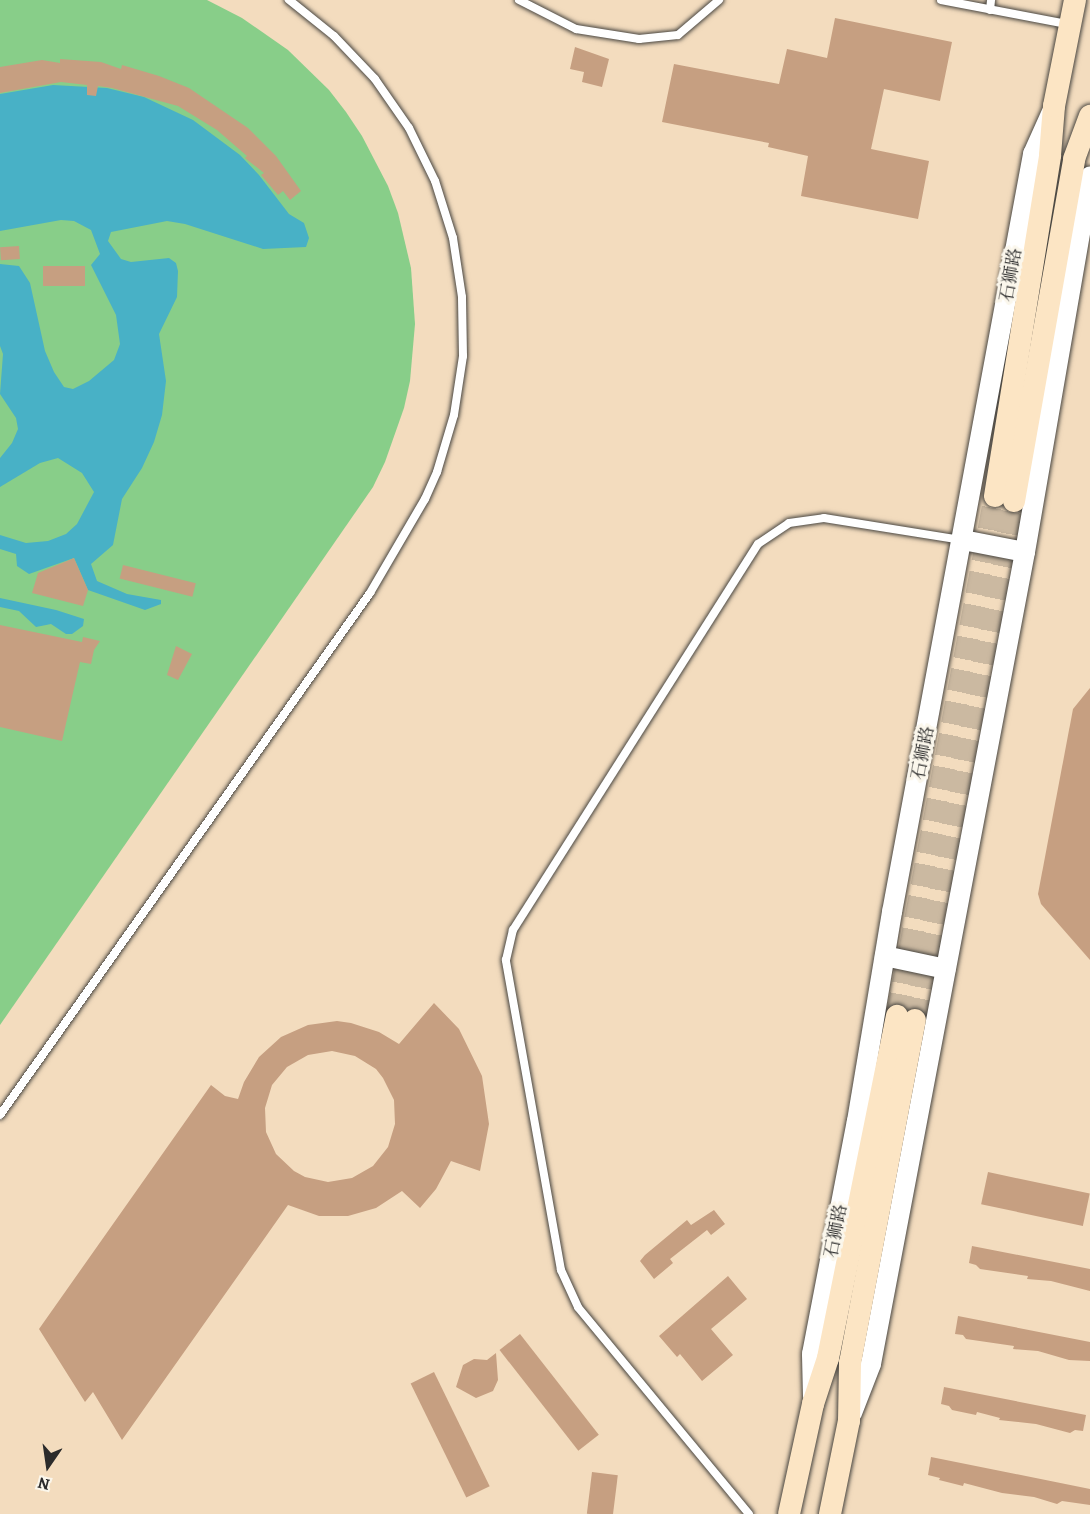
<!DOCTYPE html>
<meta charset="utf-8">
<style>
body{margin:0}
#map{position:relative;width:1090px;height:1514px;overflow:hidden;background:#f3dcbe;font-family:Alegreya,"Noto Serif SC",serif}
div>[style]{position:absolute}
.green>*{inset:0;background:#88ce89}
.water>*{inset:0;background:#48b1c6}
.building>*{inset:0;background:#c69f81;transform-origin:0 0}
.secondary-tunnel>*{height:22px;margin-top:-11px;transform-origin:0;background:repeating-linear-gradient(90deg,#cbb9a1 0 22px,transparent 0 33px)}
.roads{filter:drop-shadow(0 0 2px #494641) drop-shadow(0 0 2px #494641)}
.service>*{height:8px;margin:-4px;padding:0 4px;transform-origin:4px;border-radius:4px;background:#fff}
.tertiary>*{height:20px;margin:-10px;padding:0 10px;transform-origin:10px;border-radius:10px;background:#fff}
.secondary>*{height:22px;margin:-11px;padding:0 11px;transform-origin:11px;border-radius:11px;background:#fce5c4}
span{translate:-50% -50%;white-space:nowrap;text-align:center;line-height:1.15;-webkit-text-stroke:6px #fbf7ec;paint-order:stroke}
.street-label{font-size:18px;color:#2b2b2b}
.north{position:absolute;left:18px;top:1436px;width:60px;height:60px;-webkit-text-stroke:4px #fbf7ec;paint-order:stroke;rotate:193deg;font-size:16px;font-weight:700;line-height:24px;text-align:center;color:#2b2b2b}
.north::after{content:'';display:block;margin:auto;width:21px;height:27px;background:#2b2b2b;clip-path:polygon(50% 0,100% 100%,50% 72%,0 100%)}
</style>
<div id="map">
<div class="green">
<i style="clip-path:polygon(0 0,207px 0,242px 18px,288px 50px,329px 90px,346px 112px,362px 136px,388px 186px,398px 213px,411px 268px,415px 324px,410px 381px,404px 408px,385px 462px,373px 487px,0 1025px)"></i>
</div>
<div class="water">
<i style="clip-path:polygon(53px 85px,107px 88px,144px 97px,193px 120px,240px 155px,259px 175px,289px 214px,304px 223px,309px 238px,306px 247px,263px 249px,185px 224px,167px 221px,111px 232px,108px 241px,121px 259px,131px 262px,169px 258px,176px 263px,178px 271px,177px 297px,159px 334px,166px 381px,162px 415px,154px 442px,142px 468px,122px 499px,113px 545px,91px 564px,97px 581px,127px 594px,161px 600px,161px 604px,145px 610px,88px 590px,74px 558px,29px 574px,17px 566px,16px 554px,0 549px,0 535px,26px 543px,48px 541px,66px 534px,77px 524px,94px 492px,82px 473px,58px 458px,40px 463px,0 487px,0 458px,12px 443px,18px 429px,16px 418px,0 394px,3px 354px,0 346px,0 264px,19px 266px,30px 283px,45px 351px,54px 372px,64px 387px,73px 389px,89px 381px,114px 360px,120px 344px,116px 315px,91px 265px,100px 254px,91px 230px,74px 221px,61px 220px,0 231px,0 94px)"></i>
<i style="clip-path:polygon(0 598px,56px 610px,84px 619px,83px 626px,72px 634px,66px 634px,51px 624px,36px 627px,19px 611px,0 607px)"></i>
</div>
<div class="building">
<i style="clip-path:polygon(835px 18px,952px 42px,940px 101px,884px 89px,871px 149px,929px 161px,918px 219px,801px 196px,808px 156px,768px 147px,769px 143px,662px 122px,674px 64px,779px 84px,787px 49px,827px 58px)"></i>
<i style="clip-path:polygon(575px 47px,609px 59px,602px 87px,582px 82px,584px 72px,570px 69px)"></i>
<i style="clip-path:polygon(60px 59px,101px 62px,121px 69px,122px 65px,159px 76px,189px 88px,248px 128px,276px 156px,301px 191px,290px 200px,283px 191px,278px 195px,261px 175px,264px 173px,245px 158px,247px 156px,217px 130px,178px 106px,112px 88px,98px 86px,96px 96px,87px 95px,87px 85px,61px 82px,0 93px,0 67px,42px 60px,60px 63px)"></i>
<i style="left:19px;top:246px;width:13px;height:19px;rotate:86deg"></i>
<i style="left:85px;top:266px;width:20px;height:42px;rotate:90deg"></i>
<i style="clip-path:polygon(74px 558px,88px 590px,83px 606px,32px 593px,38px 573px)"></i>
<i style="left:123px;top:565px;width:75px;height:14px;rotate:14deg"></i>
<i style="clip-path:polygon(0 625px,82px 642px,83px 637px,100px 641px,94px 650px,91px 664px,80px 662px,62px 741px,0 727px)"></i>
<i style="clip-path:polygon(176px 646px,192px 654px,178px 680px,167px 675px)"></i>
<i style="clip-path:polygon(1090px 688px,1090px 960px,1041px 904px,1038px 894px,1073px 709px)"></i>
<i style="clip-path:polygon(evenodd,434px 1003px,459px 1029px,482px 1076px,489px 1124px,480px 1171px,451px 1161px,436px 1189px,420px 1208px,402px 1191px,376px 1208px,348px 1216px,319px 1216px,288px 1205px,122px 1440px,93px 1392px,85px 1402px,39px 1329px,211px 1085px,225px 1096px,238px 1099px,244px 1082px,259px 1057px,281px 1037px,308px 1025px,337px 1021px,351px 1023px,379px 1032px,399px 1044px,434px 1003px,332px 1051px,355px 1056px,376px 1069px,383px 1078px,394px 1100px,395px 1124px,388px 1147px,373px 1166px,352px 1178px,328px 1182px,305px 1177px,294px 1171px,276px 1154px,266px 1132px,265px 1108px,272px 1085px,287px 1067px,308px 1055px,332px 1051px)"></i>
<i style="left:988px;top:1172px;width:104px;height:33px;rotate:12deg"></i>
<i style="clip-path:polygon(714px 1210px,725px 1224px,711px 1235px,707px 1230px,670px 1259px,673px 1263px,654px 1279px,640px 1261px,645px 1255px,687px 1220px,691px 1225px)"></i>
<i style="clip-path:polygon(972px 1246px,1090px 1269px,1090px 1291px,1051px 1281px,1027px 1279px,1028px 1276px,980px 1269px,976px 1265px,969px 1263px)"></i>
<i style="clip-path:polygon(728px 1276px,747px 1299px,711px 1329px,733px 1355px,702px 1381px,680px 1354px,677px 1357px,659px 1336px)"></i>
<i style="clip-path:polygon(958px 1316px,1090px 1342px,1090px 1361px,1069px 1360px,1038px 1351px,1013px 1349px,1014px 1346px,966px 1339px,963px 1335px,955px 1334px)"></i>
<i style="left:520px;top:1334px;width:128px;height:26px;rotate:52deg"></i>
<i style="clip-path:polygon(496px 1353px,498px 1380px,493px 1391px,476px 1398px,456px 1387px,463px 1365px,474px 1359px,487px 1360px)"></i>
<i style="left:434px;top:1372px;width:127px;height:26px;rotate:64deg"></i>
<i style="clip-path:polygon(944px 1387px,1086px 1415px,1083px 1431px,1075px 1430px,1070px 1433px,1036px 1424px,999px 1420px,1000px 1418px,977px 1412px,976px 1415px,952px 1410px,949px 1406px,941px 1404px)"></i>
<i style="clip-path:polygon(931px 1457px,1090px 1489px,1090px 1505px,1062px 1501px,1057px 1504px,1034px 1497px,1002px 1493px,964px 1483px,963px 1486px,939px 1480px,940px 1478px,928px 1475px)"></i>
<i style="left:592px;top:1472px;width:26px;height:42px;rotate:7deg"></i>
</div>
<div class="secondary-tunnel">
<i style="left:897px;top:1016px;width:529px;rotate:-79.33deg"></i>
<i style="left:915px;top:1020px;width:528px;rotate:-79.2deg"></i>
</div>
<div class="roads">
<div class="service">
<i style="left:519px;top:0;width:64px;rotate:27deg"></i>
<i style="left:576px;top:29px;width:64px;rotate:9deg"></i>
<i style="left:639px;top:39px;width:39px;rotate:-6deg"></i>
<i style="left:678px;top:35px;width:54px;rotate:-40.5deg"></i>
<i style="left:941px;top:0;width:128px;rotate:10.8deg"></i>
<i style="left:990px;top:10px;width:10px;rotate:-84deg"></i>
<i style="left:0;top:1115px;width:640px;rotate:-54.67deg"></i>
<i style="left:370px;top:593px;width:109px;rotate:-59.7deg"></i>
<i style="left:425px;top:499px;width:30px;rotate:-66deg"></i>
<i style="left:437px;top:472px;width:59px;rotate:-73.4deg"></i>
<i style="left:454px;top:415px;width:60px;rotate:-81.3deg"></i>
<i style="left:463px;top:356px;width:59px;rotate:-91deg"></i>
<i style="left:462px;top:297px;width:60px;rotate:-98.7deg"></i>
<i style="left:453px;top:238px;width:60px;rotate:-107.5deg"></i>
<i style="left:435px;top:181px;width:59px;rotate:-116.1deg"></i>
<i style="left:409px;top:128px;width:60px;rotate:-124.8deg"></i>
<i style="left:375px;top:79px;width:59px;rotate:-133.6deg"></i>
<i style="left:334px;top:36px;width:58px;rotate:-141.3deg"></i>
<i style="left:749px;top:1514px;width:268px;rotate:-129.6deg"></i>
<i style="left:578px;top:1307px;width:41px;rotate:-114.7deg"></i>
<i style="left:561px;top:1270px;width:315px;rotate:-100.1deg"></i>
<i style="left:506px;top:960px;width:31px;rotate:-77deg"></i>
<i style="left:513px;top:930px;width:457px;rotate:-57.6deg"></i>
<i style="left:758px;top:544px;width:37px;rotate:-34deg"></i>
<i style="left:789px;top:523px;width:35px;rotate:-8deg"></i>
<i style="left:824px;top:518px;width:140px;rotate:9.1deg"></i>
</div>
<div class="tertiary">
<i style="left:963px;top:540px;width:63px;rotate:11deg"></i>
<i style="left:885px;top:956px;width:62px;rotate:12deg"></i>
<i style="left:813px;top:1396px;width:42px;rotate:-91.4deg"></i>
<i style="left:812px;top:1354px;width:237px;rotate:-79.1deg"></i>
<i style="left:857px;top:1121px;width:212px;rotate:-80.5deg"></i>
<i style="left:892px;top:912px;width:771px;rotate:-79.46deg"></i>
<i style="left:1033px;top:154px;width:44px;rotate:-65.8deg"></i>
<i style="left:852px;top:1413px;width:53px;rotate:-68.8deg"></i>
<i style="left:871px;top:1364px;width:826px;rotate:-79.26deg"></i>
<i style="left:1025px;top:552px;width:381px;rotate:-80.2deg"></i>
</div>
<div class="secondary">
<i style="left:995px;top:496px;width:345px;rotate:-80.8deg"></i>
<i style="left:1050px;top:155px;width:49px;rotate:-85.3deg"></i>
<i style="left:1054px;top:106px;width:108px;rotate:-78.8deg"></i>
<i style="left:1014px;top:501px;width:347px;rotate:-80deg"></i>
<i style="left:1074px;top:159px;width:46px;rotate:-69.6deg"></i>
<i style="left:789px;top:1514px;width:113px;rotate:-77.7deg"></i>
<i style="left:813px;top:1404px;width:48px;rotate:-71.9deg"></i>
<i style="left:828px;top:1358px;width:349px;rotate:-78.6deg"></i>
<i style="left:830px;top:1514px;width:95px;rotate:-78.5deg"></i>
<i style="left:849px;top:1421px;width:58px;rotate:-89deg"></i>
<i style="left:850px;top:1363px;width:349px;rotate:-79.3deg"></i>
</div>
</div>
<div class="street-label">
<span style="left:1011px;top:275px;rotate:-80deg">石狮路</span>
<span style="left:923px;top:753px;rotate:-79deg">石狮路</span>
<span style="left:836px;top:1231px;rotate:-79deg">石狮路</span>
</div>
<div class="north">N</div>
</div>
